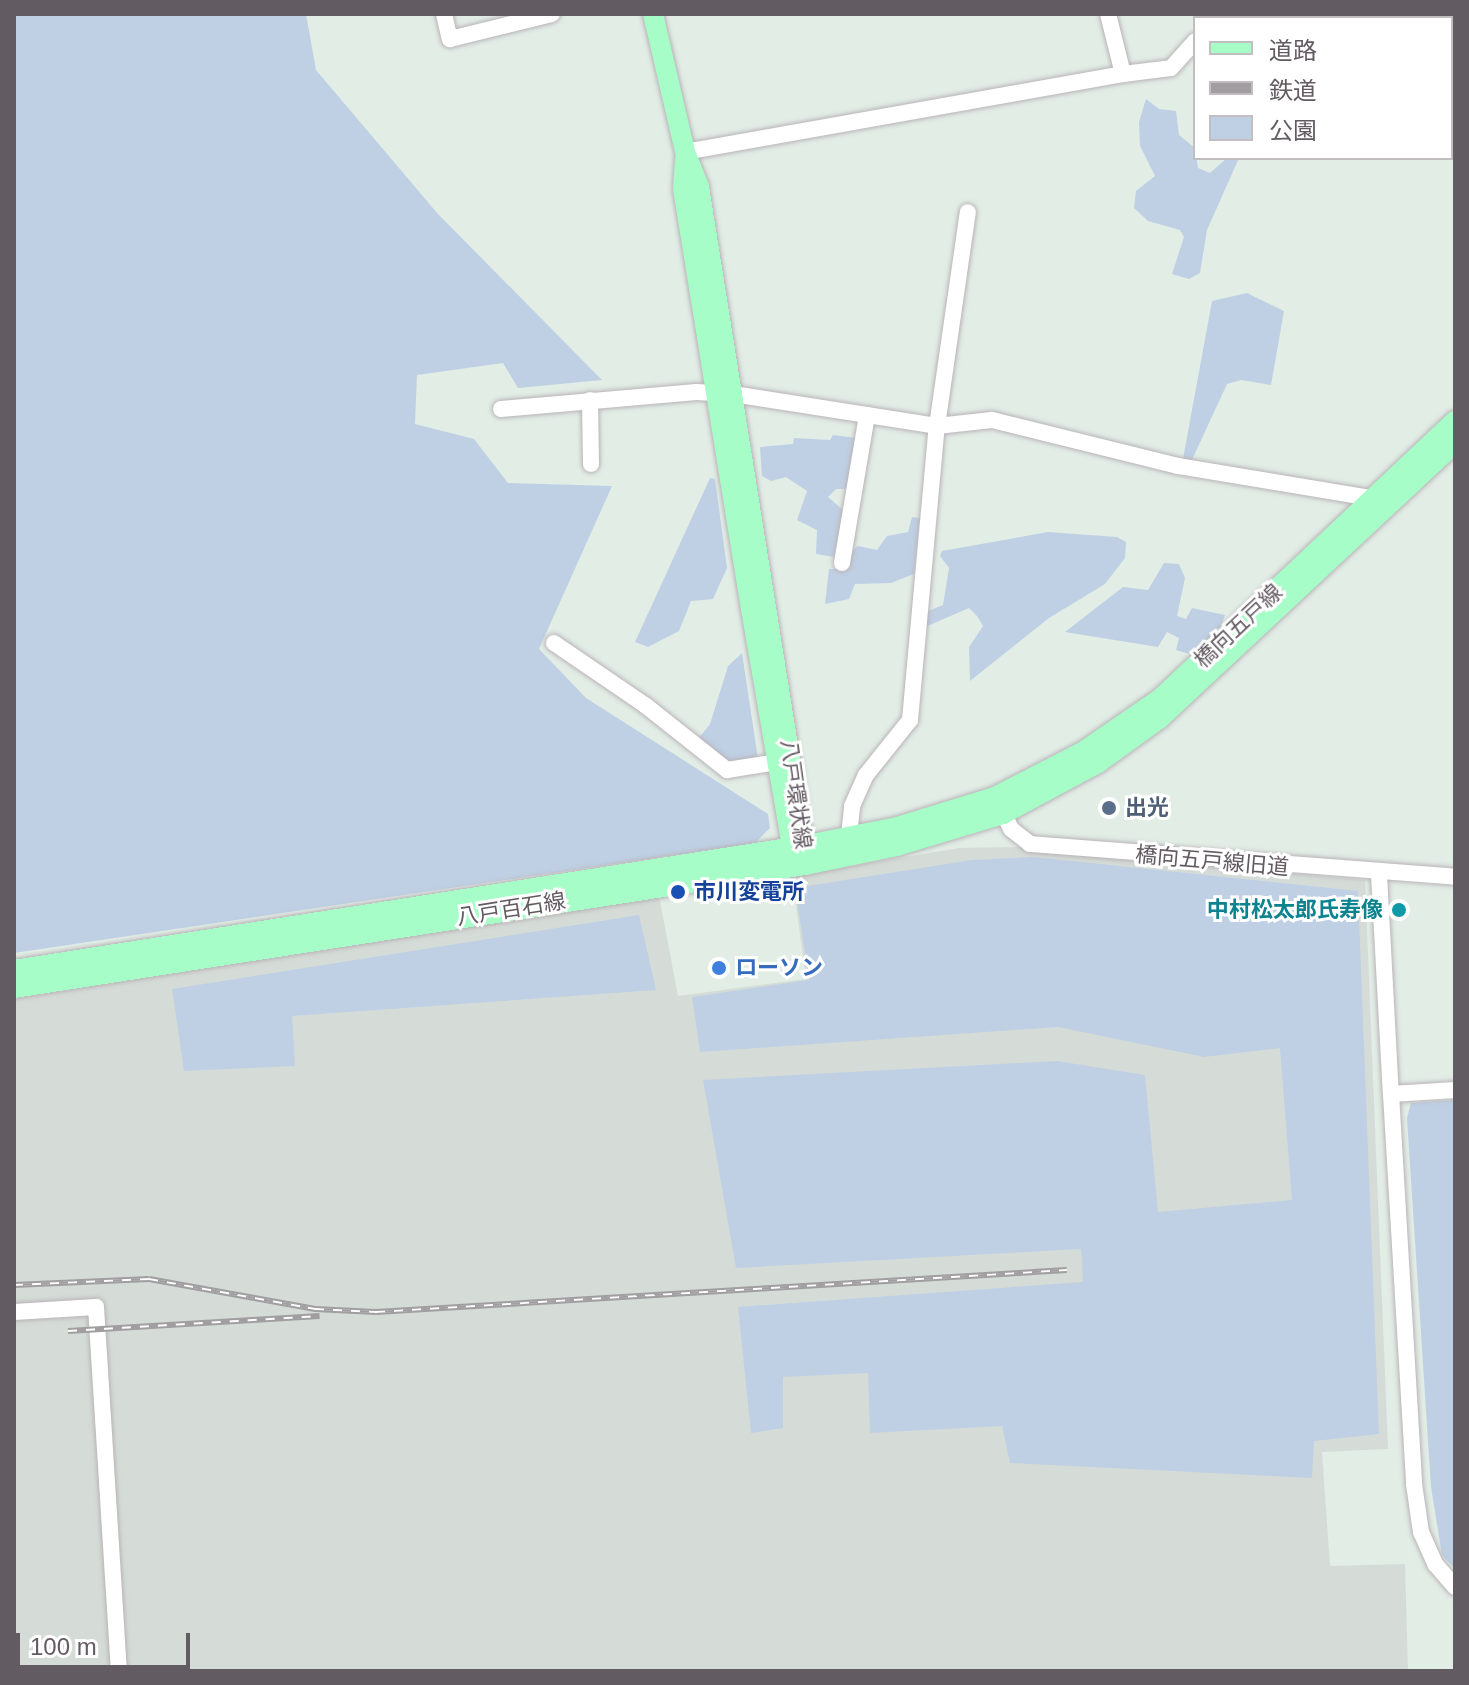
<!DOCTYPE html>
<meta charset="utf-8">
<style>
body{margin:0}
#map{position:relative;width:1469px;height:1685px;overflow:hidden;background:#e2ede6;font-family:Helvetica,"Noto Sans JP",sans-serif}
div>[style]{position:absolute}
.industrial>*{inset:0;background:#d5dcd7}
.green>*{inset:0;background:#bfd0e4}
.roads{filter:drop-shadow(0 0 2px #b9b3b8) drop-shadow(0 0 2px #b9b3b8)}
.minor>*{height:16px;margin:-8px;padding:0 8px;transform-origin:8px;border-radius:8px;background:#fff}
.major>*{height:20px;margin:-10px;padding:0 10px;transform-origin:10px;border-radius:10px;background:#a7fdc7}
.rail>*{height:6px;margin-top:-3px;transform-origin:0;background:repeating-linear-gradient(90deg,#fff 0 9px,#a19ea1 0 18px);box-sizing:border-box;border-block:2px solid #a19ea1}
.dots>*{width:22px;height:22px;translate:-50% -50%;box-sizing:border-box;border:4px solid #fff;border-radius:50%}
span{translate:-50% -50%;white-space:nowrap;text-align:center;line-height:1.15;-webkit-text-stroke:6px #fff;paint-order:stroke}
.street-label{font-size:22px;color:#635b62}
.service-label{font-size:22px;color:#4e5e75;font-weight:700}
.left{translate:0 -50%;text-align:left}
.transit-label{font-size:22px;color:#164399;font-weight:700}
.culture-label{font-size:22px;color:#0d838f;font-weight:700}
.right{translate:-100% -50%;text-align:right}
.shop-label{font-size:22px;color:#366cbe;font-weight:700}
.frame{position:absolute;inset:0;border:16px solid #635b62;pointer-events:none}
.legend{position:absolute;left:1193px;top:16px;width:260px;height:144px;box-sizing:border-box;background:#fff;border:2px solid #c1bdc0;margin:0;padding:10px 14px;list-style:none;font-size:24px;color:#635b62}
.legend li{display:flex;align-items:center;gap:16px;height:40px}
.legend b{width:40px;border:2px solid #c1bdc0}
.scale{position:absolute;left:16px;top:1633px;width:174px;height:36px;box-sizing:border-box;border:4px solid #635b62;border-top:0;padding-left:10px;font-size:24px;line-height:28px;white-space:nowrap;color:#635b62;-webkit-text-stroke:6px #fff;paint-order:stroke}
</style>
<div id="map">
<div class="industrial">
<i style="clip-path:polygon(1017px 847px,1365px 880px,1388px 1449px,1322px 1452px,1330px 1566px,1405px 1564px,1408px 1671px,14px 1671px,14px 999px,659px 896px,678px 996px,806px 979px,792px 876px,959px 848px)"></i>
</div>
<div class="green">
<i style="clip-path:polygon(14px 14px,306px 14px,316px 70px,438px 214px,602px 380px,518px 388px,503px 363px,417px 375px,415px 424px,474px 439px,508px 483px,612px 486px,539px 649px,586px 698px,768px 814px,770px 828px,755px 843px,14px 953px)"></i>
<i style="clip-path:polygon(1146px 99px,1159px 109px,1176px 111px,1179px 135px,1195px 148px,1198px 168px,1210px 173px,1227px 158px,1239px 158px,1207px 230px,1200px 273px,1189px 279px,1172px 274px,1184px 237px,1180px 230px,1148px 221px,1134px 208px,1136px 191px,1155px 176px,1140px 146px,1139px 122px)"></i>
<i style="clip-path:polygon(1247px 293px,1284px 311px,1271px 385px,1241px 380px,1227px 384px,1191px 462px,1183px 459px,1212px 301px)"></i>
<i style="clip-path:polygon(833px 435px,857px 438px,847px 489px,836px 489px,828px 497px,843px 510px,834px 557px,816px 554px,817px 530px,797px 520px,807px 491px,786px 477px,771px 481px,762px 476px,760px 447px,793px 444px,794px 438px,830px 440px)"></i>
<i style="clip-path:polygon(710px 478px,715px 479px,727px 568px,713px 599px,691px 601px,679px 631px,648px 647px,635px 642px)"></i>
<i style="clip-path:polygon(912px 517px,920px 518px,914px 574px,891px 583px,855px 584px,849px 599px,825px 604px,829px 569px,844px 569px,847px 555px,858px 546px,877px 550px,887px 536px,908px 532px)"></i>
<i style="clip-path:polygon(1048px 532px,1117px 537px,1126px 542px,1125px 558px,1105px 584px,1049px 618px,970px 681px,969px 647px,983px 626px,977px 616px,969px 608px,925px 627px,926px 612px,943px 605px,949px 568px,940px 556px,942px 551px)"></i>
<i style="clip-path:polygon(1164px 563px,1179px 564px,1185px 578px,1177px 616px,1186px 619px,1192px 608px,1225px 615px,1221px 626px,1193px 655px,1176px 650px,1179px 638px,1167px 632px,1158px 647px,1065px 632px,1123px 587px,1148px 590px)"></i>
<i style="clip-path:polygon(742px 653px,758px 759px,728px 766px,699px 738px,710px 724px,728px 666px)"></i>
<i style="clip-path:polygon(1034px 857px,1358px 891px,1379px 1434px,1314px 1441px,1312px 1478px,1010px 1463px,1002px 1426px,870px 1433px,868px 1373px,783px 1377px,783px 1428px,751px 1433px,738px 1307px,1083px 1282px,1081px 1249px,736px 1268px,703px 1080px,1057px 1061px,1145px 1075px,1158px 1212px,1292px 1200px,1280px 1048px,1204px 1057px,1058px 1027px,700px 1052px,692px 997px,809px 980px,795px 888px,972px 860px)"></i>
<i style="clip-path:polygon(639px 915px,656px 990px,292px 1016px,295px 1066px,184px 1071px,172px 989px)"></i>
<i style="clip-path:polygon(1455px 1100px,1455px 1569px,1442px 1555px,1431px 1487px,1407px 1118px,1411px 1103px)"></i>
</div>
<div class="roads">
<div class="minor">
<i style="left:444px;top:14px;width:26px;rotate:77deg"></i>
<i style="left:450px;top:39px;width:105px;rotate:-13.8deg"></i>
<i style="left:1359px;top:14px;width:4px;rotate:76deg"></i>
<i style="left:1252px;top:18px;width:6px;rotate:-45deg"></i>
<i style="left:1123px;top:74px;width:48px;rotate:-7.1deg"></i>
<i style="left:1171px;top:68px;width:36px;rotate:-48deg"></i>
<i style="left:1451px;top:93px;width:4px;rotate:27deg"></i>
<i style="left:685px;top:152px;width:445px;rotate:-10.1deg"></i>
<i style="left:1123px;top:74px;width:62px;rotate:-104deg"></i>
<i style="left:590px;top:400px;width:64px;rotate:89.1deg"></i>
<i style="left:501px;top:409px;width:196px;rotate:-5deg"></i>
<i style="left:696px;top:392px;width:37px;rotate:3deg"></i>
<i style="left:733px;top:394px;width:206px;rotate:8.9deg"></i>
<i style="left:937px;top:426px;width:55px;rotate:-6.2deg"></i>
<i style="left:992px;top:420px;width:192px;rotate:13.9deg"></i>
<i style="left:1178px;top:466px;width:208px;rotate:9.4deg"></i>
<i style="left:842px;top:563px;width:150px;rotate:-80.4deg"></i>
<i style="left:554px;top:643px;width:110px;rotate:34.3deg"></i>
<i style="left:645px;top:705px;width:105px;rotate:38.4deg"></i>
<i style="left:727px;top:770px;width:52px;rotate:-8.9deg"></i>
<i style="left:999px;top:805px;width:27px;rotate:63deg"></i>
<i style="left:1011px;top:829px;width:24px;rotate:38deg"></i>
<i style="left:1030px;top:844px;width:426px;rotate:4.4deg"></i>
<i style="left:849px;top:836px;width:30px;rotate:-84deg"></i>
<i style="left:852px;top:806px;width:34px;rotate:-66deg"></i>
<i style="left:866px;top:775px;width:70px;rotate:-51.3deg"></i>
<i style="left:910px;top:720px;width:295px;rotate:-84.8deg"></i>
<i style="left:937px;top:426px;width:216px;rotate:-81.8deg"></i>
<i style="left:1379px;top:875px;width:219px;rotate:86.9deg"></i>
<i style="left:1455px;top:1090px;width:64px;rotate:176.4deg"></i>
<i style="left:1391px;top:1094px;width:391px;rotate:86.6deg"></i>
<i style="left:1414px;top:1484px;width:49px;rotate:81.7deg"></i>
<i style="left:1421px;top:1532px;width:36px;rotate:66deg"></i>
<i style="left:1436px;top:1565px;width:29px;rotate:49deg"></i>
<i style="left:14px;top:1312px;width:82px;rotate:-3.5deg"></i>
<i style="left:96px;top:1307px;width:365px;rotate:86.4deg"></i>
</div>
<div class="major">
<i style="left:653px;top:14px;width:142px;rotate:76.9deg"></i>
<i style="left:685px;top:152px;width:38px;rotate:68deg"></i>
<i style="left:699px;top:187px;width:680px;rotate:80.95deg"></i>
<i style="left:685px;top:160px;width:29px;rotate:94deg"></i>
<i style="left:683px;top:189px;width:425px;rotate:80.8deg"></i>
<i style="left:751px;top:609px;width:242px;rotate:80.2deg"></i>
<i style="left:792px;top:847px;width:11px;rotate:52deg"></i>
<i style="left:14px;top:970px;width:803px;rotate:-8.96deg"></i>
<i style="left:807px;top:845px;width:92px;rotate:-11.3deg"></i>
<i style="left:897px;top:827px;width:102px;rotate:-17deg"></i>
<i style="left:995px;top:797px;width:100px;rotate:-27.3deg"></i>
<i style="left:1084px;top:751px;width:93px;rotate:-34.5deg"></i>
<i style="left:1161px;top:698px;width:404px;rotate:-43.3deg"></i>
<i style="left:14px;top:988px;width:801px;rotate:-8.84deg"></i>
<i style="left:805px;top:865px;width:94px;rotate:-11.7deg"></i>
<i style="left:897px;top:846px;width:111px;rotate:-16.8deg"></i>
<i style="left:1003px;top:814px;width:108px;rotate:-28.2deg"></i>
<i style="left:1098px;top:763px;width:75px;rotate:-35.8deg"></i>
<i style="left:1159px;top:719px;width:405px;rotate:-43deg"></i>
</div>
</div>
<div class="rail">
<i style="left:14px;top:1285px;width:135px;rotate:-2.5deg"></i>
<i style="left:149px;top:1279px;width:169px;rotate:10.2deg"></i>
<i style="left:315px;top:1309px;width:61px;rotate:2.8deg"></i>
<i style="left:376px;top:1312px;width:692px;rotate:-3.48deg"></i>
<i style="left:68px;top:1331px;width:252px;rotate:-3.4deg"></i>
</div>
<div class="dots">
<i style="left:1109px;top:808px;background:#5c6f8a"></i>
<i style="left:678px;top:892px;background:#1a4fb4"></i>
<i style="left:1399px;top:910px;background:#0f9aa8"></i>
<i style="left:719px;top:968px;background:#3f7fe0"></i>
</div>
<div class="street-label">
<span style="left:1238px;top:626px;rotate:-43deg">橋向五戸線</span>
<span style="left:796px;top:794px;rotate:82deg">八戸環状線</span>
<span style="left:1212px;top:861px;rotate:5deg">橋向五戸線旧道</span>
<span style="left:511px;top:909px;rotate:-9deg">八戸百石線</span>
</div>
<div class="service-label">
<span class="left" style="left:1125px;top:808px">出光</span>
</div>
<div class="transit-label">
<span class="left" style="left:694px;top:892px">市川変電所</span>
</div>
<div class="culture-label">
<span class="right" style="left:1383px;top:910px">中村松太郎氏寿像</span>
</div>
<div class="shop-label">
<span class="left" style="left:735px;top:968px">ローソン</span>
</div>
<div class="frame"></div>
<ul class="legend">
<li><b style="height:10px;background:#a7fdc7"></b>道路</li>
<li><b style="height:10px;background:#a19ea1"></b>鉄道</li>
<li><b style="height:22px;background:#bfd0e4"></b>公園</li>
</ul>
<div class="scale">100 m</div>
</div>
